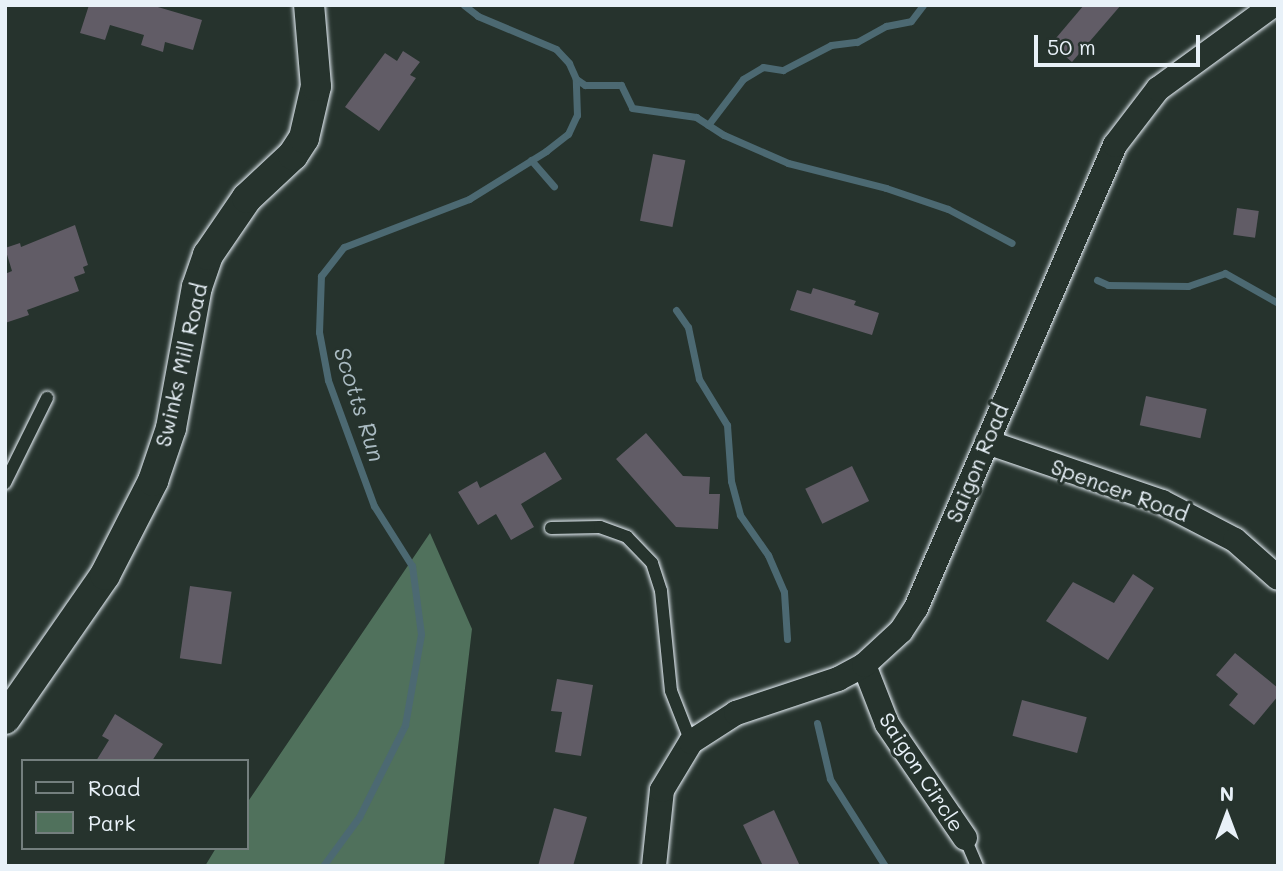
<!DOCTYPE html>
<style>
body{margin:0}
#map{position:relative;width:1283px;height:871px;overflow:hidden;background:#26332d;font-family:Mali,sans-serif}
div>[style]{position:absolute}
.green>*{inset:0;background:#50715c}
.stream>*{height:7px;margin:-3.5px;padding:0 3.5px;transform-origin:3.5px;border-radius:3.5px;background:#4c6972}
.building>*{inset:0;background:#615c66;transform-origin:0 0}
.roads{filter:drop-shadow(0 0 2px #e8f1f8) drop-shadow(0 0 2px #e8f1f8)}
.service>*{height:12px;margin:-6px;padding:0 6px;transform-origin:6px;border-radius:6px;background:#26332d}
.minor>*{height:24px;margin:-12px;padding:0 12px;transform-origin:12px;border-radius:12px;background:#26332d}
.tertiary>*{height:30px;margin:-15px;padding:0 15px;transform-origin:15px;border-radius:15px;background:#26332d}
span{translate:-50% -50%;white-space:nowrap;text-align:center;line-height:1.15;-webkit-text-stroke:6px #26332d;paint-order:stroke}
.street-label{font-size:21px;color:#e8f1f8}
.water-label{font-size:23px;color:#aabbc2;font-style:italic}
.frame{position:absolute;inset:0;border:7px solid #e8f1f8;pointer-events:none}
.legend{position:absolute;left:21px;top:759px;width:228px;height:91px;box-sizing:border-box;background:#26332d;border:2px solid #747f7e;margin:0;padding:9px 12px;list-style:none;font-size:21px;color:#e8f1f8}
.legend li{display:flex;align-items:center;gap:14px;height:35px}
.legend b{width:35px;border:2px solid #747f7e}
.north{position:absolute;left:1192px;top:780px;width:70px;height:70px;-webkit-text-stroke:5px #26332d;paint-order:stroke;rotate:0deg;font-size:19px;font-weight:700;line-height:28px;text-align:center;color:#e8f1f8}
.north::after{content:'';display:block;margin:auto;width:24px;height:32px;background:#e8f1f8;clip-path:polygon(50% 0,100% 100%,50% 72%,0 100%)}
.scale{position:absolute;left:1034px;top:35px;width:166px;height:32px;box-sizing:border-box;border:4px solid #e8f1f8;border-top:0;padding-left:9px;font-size:21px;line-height:24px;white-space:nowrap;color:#e8f1f8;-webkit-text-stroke:5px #26332d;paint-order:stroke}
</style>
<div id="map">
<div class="green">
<i style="clip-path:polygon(430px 533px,472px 629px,444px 866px,205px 866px,216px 848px,247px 848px,247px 803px)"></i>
</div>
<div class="stream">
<i style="left:576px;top:79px;width:11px;rotate:34deg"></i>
<i style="left:585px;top:85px;width:36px"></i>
<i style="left:621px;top:85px;width:25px;rotate:64deg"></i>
<i style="left:632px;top:108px;width:65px;rotate:8deg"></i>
<i style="left:696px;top:117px;width:33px;rotate:33deg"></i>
<i style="left:724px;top:135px;width:70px;rotate:23.6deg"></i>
<i style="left:788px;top:163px;width:101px;rotate:14.3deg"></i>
<i style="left:886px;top:188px;width:65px;rotate:18.7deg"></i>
<i style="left:948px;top:209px;width:72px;rotate:28deg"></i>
<i style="left:708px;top:125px;width:58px;rotate:-52.7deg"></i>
<i style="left:743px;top:79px;width:23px;rotate:-31deg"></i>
<i style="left:763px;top:67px;width:20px;rotate:9deg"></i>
<i style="left:783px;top:70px;width:54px;rotate:-27.5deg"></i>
<i style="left:831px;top:45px;width:26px;rotate:-7deg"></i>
<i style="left:857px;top:42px;width:33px;rotate:-29deg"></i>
<i style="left:886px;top:26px;width:25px;rotate:-11deg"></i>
<i style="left:911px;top:21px;width:20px;rotate:-53deg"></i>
<i style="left:531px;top:160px;width:35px;rotate:49deg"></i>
<i style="left:1097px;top:280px;width:12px;rotate:24deg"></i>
<i style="left:1108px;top:285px;width:80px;rotate:0.7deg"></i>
<i style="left:1188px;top:286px;width:39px;rotate:-19deg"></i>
<i style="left:1225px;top:273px;width:61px;rotate:29.5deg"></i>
<i style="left:676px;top:310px;width:21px;rotate:55deg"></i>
<i style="left:688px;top:327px;width:53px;rotate:78.1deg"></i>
<i style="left:699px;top:379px;width:54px;rotate:58.7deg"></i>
<i style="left:727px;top:425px;width:56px;rotate:85.9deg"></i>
<i style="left:731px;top:481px;width:35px;rotate:75deg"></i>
<i style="left:740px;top:515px;width:49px;rotate:55deg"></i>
<i style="left:768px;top:555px;width:40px;rotate:66.6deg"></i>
<i style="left:784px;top:592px;width:47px;rotate:86.3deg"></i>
<i style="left:817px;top:723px;width:57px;rotate:76.9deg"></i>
<i style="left:830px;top:779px;width:103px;rotate:57.7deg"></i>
<i style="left:323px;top:866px;width:61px;rotate:-53.7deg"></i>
<i style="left:359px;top:817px;width:103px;rotate:-63.4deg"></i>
<i style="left:405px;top:725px;width:92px;rotate:-80deg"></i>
<i style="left:421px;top:634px;width:69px;rotate:-97.5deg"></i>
<i style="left:412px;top:566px;width:71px;rotate:-122.3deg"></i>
<i style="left:374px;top:506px;width:134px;rotate:-110.1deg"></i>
<i style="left:328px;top:380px;width:49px;rotate:-100.6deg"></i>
<i style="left:319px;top:332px;width:56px;rotate:-88deg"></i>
<i style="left:321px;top:276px;width:37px;rotate:-52deg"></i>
<i style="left:344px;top:247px;width:134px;rotate:-21deg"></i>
<i style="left:469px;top:199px;width:91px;rotate:-31.9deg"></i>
<i style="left:546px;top:151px;width:28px;rotate:-38deg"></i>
<i style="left:568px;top:134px;width:21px;rotate:-65deg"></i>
<i style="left:577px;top:115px;width:36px;rotate:-92deg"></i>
<i style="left:576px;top:79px;width:17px;rotate:-114deg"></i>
<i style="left:569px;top:63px;width:19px;rotate:-133deg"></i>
<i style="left:556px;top:49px;width:85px;rotate:-157.1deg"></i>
<i style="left:478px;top:16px;width:18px;rotate:-142deg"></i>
</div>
<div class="building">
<i style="clip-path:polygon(89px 5px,151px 5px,202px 20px,193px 50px,165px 42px,163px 52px,141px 45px,144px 35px,110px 25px,105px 40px,80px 33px)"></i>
<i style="clip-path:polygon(1084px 5px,1121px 5px,1072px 62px,1051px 44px)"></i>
<i style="clip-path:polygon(403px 51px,420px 62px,410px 75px,416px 78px,379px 131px,345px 107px,385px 53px,397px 61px)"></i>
<i style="left:653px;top:154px;width:33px;height:68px;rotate:11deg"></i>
<i style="left:1237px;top:208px;width:22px;height:27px;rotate:8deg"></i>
<i style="clip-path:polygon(75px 225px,88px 265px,83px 267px,85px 273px,74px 277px,79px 291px,27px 310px,29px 315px,5px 323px,5px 274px,12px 271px,5px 248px,20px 243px,21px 247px)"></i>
<i style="clip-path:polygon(813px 288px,856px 301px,854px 305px,879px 313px,872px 335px,790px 310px,797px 290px,811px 294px)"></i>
<i style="left:1146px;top:396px;width:62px;height:30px;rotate:12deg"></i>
<i style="clip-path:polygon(646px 433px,683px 476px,710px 477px,709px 494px,720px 494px,718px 529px,676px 527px,616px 459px)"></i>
<i style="clip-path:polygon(545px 452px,562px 479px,521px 504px,534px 527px,511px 540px,496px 514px,478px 525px,458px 492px,477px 481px,480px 488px)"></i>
<i style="left:852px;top:466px;width:39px;height:52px;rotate:64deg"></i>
<i style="clip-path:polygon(1133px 574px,1154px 588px,1108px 660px,1046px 621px,1073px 582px,1114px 603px)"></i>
<i style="left:190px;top:586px;width:42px;height:73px;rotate:8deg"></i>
<i style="clip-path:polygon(1235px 653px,1278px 688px,1278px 696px,1254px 725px,1229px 705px,1238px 694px,1216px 675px)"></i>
<i style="clip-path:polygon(557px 679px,593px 685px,581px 756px,555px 752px,562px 712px,551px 711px)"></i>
<i style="left:1022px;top:700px;width:67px;height:37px;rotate:15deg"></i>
<i style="clip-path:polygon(115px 714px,163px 744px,152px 761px,96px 761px,109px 740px,102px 736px)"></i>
<i style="clip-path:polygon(554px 808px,587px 817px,573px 866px,538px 866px)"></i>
<i style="clip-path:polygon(774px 810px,800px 866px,763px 866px,743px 825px)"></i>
</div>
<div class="roads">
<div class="service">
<i style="left:5px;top:483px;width:95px;rotate:-63.7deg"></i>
<i style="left:551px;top:528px;width:49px;rotate:-1.2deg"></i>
<i style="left:600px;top:527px;width:29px;rotate:20deg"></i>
<i style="left:627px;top:537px;width:36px;rotate:46deg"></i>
<i style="left:652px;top:563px;width:29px;rotate:72deg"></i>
<i style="left:661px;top:591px;width:100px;rotate:84.3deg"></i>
<i style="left:671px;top:691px;width:55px;rotate:68.6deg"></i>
<i style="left:965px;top:838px;width:30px;rotate:67deg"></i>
</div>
<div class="minor">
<i style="left:987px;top:442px;width:185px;rotate:18.9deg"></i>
<i style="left:1162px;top:502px;width:82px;rotate:27.5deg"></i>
<i style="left:1235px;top:540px;width:57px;rotate:41.5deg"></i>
<i style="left:864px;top:665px;width:63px;rotate:68.7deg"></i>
<i style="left:887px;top:724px;width:138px;rotate:55.6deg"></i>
<i style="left:654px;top:866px;width:76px;rotate:-84deg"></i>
<i style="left:662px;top:790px;width:56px;rotate:-58.9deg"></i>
<i style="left:691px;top:742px;width:54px;rotate:-32.8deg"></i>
<i style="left:736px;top:713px;width:108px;rotate:-18.4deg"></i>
<i style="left:838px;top:679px;width:30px;rotate:-28deg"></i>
<i style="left:864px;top:665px;width:50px;rotate:-42.6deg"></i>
<i style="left:901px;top:631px;width:27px;rotate:-57deg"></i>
<i style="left:916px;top:608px;width:504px;rotate:-66.74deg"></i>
<i style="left:1115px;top:145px;width:71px;rotate:-52.5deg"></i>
<i style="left:1158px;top:89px;width:142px;rotate:-36.1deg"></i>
</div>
<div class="tertiary">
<i style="left:5px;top:719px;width:175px;rotate:-55.2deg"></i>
<i style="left:105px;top:575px;width:106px;rotate:-62.9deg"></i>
<i style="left:153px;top:481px;width:56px;rotate:-71.2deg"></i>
<i style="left:171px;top:428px;width:143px;rotate:-79.6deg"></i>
<i style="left:197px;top:287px;width:34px;rotate:-71deg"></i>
<i style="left:208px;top:255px;width:69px;rotate:-55.6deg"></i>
<i style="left:247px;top:198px;width:63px;rotate:-43.1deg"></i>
<i style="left:293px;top:155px;width:20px;rotate:-57deg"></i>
<i style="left:304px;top:138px;width:53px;rotate:-77deg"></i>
<i style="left:316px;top:86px;width:81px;rotate:-94.9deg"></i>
</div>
</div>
<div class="street-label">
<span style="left:181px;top:365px;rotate:-77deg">Swinks Mill Road</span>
<span style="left:977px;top:463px;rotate:-67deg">Saigon Road</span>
<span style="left:1120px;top:490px;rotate:20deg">Spencer Road</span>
<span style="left:922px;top:772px;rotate:57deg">Saigon Circle</span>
</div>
<div class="water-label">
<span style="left:360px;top:404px;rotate:72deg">Scotts Run</span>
</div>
<div class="frame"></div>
<ul class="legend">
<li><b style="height:9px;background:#26332d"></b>Road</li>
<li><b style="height:19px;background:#50715c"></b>Park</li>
</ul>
<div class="north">N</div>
<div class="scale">50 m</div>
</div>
